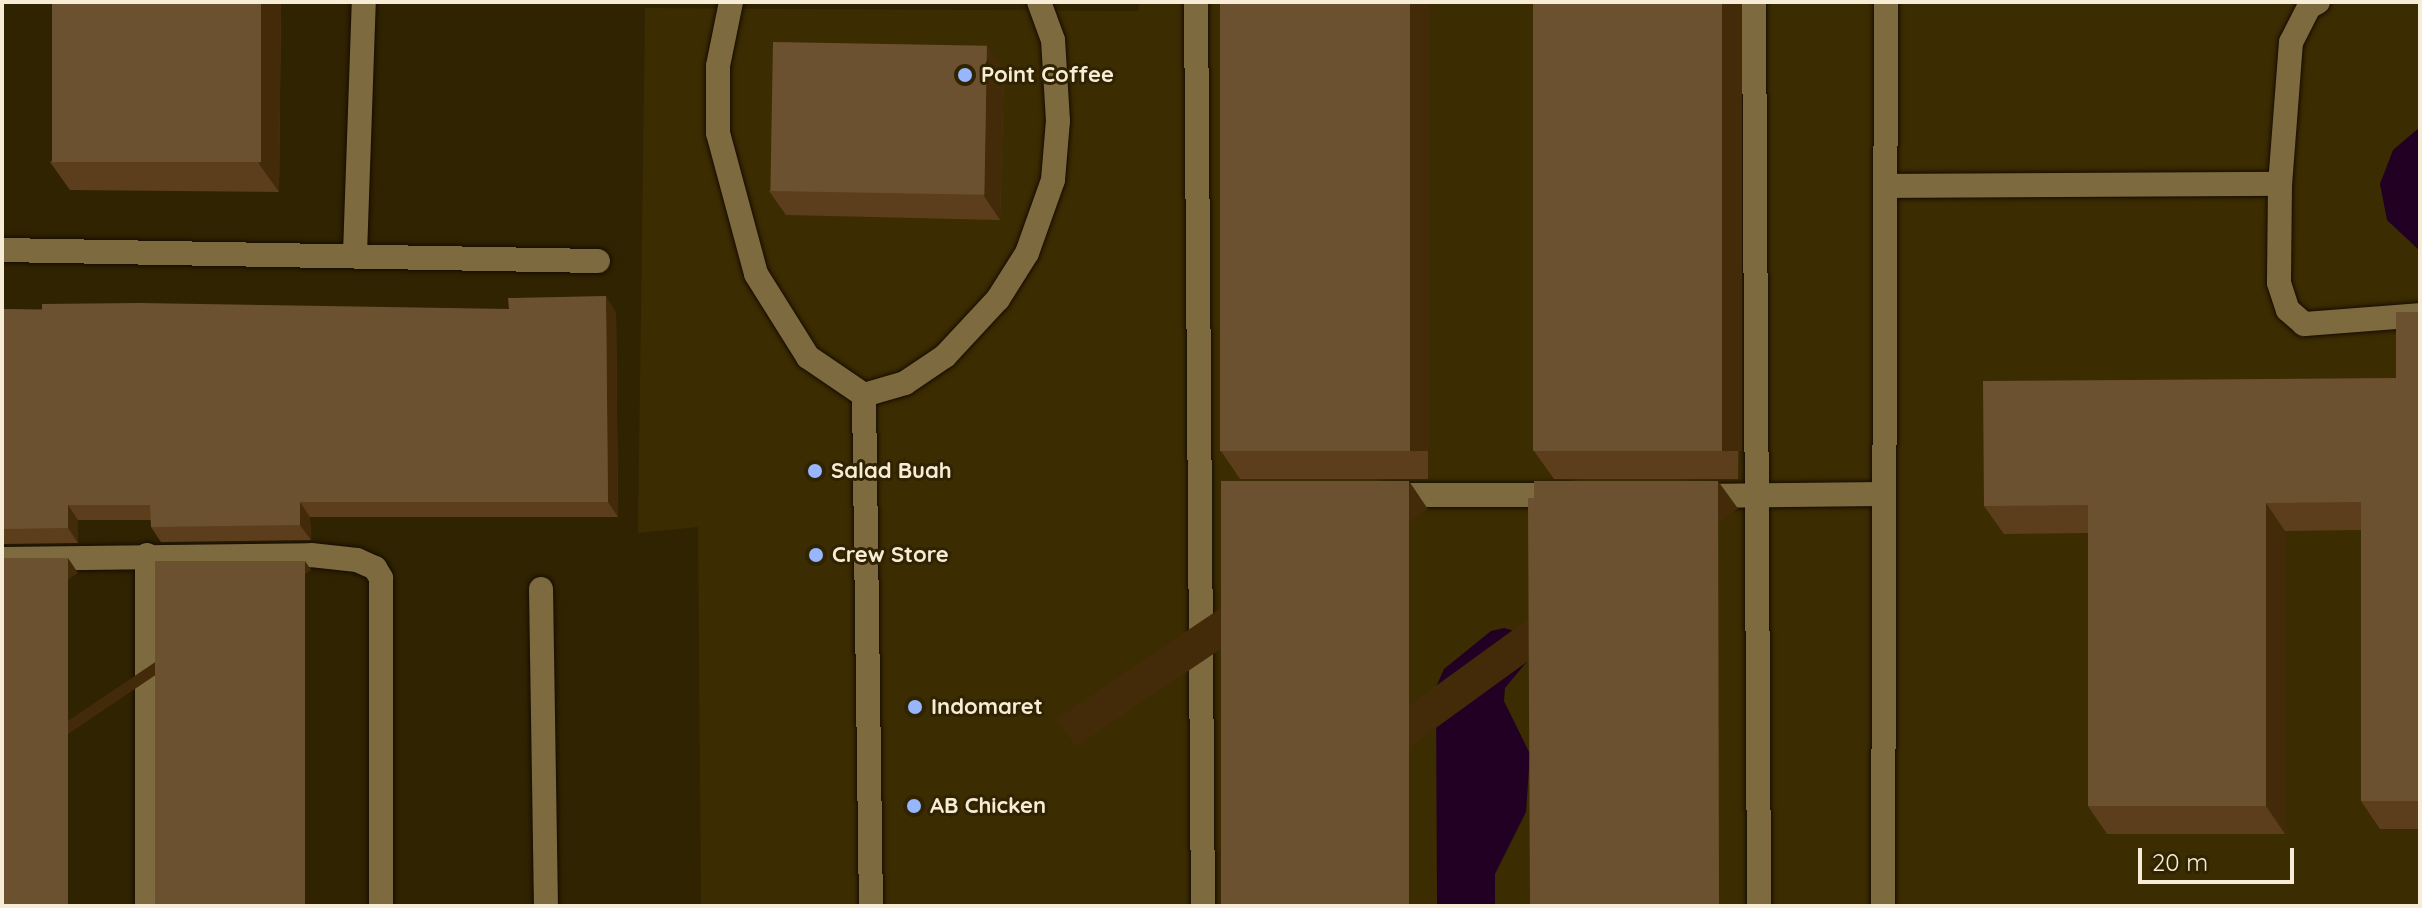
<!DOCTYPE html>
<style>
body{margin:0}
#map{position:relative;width:2422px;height:908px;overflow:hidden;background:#302301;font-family:Quicksand,sans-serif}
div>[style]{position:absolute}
.built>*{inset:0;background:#3c2c02}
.water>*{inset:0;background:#210023}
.roads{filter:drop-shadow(0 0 2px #160c00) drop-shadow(0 0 2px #160c00)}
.service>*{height:24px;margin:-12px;padding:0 12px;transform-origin:12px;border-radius:12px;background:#7e6a3f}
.minor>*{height:24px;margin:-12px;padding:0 12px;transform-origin:12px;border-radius:12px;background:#7e6a3f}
.wall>*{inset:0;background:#5c3e1c}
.shaded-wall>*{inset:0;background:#432b09;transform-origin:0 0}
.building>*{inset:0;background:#6c5130;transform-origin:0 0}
.dots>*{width:22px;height:22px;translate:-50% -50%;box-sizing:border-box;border:4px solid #302301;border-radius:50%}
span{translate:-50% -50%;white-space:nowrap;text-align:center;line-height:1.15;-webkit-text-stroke:6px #302301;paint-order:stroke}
.poi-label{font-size:22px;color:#f7ecd5;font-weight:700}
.left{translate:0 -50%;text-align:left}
.frame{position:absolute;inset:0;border:4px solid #f7ecd5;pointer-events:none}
.scale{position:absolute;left:2138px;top:848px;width:156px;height:36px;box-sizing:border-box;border:4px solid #f7ecd5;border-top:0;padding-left:10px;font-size:24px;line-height:28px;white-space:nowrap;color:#f7ecd5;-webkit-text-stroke:6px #302301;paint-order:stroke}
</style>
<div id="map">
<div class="built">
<i style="clip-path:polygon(1139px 2px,2420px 2px,2420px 906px,701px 906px,698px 527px,638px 533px,645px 8px,1139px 11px)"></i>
</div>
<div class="water">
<i style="clip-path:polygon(2420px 127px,2420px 251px,2387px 220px,2380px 184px,2393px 150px)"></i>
<i style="clip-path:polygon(1504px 628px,1518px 632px,1530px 658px,1505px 688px,1504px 701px,1530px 754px,1526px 812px,1495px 874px,1495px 906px,1437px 906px,1436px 687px,1444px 669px,1491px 631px)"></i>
</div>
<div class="roads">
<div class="service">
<i style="left:1196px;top:2px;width:904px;rotate:89.56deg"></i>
<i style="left:1754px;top:2px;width:904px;rotate:89.68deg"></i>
<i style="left:2318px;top:2px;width:10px;rotate:151deg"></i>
<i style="left:2309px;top:7px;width:39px;rotate:117deg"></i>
<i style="left:2291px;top:42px;width:142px;rotate:94.4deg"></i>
<i style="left:2280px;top:184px;width:99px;rotate:90.6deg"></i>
<i style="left:2279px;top:283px;width:28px;rotate:72deg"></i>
<i style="left:2288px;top:310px;width:21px;rotate:41deg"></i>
<i style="left:2304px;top:324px;width:116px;rotate:-4.4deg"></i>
<i style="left:1886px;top:186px;width:394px;rotate:-0.3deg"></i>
<i style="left:2px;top:250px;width:596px;rotate:1.06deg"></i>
<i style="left:355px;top:254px;width:252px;rotate:-88deg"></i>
<i style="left:1388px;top:495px;width:180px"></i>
<i style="left:1696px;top:496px;width:186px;rotate:-0.6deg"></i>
<i style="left:1883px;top:906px;width:904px;rotate:-89.81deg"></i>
</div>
<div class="minor">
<i style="left:731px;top:2px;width:65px;rotate:101.5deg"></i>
<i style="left:718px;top:66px;width:67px;rotate:90deg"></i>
<i style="left:718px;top:133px;width:146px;rotate:74.9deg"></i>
<i style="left:756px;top:274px;width:98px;rotate:57.9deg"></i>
<i style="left:808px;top:357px;width:68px;rotate:34.2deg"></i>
<i style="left:864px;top:395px;width:43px;rotate:-16.3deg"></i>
<i style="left:905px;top:383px;width:48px;rotate:-34deg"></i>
<i style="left:945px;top:356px;width:78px;rotate:-47.1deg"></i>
<i style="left:998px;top:299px;width:54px;rotate:-57.8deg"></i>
<i style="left:1027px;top:253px;width:77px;rotate:-70.4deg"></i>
<i style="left:1053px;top:180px;width:59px;rotate:-85.2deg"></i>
<i style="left:1058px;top:121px;width:81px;rotate:-93.5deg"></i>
<i style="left:1053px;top:40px;width:40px;rotate:-110.2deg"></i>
<i style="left:864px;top:395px;width:511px;rotate:89.22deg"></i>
<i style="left:147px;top:555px;width:351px;rotate:90deg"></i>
<i style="left:2px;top:559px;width:309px;rotate:-0.7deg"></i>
<i style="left:311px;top:555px;width:46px;rotate:6.2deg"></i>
<i style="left:357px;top:560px;width:20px;rotate:24deg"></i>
<i style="left:375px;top:568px;width:12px;rotate:59deg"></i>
<i style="left:381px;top:578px;width:328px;rotate:90deg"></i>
<i style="left:541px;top:589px;width:317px;rotate:89.1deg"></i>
</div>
</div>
<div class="wall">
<i style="clip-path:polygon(281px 2px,279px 192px,70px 190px,50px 162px)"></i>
<i style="clip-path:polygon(1220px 2px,1429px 2px,1428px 479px,1240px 479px,1221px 451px)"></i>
<i style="clip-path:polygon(1533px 2px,1742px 2px,1738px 479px,1554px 479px,1534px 451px)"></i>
<i style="clip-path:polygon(1004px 70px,1000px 220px,786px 215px,769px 191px)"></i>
<i style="clip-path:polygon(2px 309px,616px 312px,618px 517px,310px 517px,311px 540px,161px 542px,151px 527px,151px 520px,78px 520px,78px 543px,2px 544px)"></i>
<i style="clip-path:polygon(2420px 312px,2420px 829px,2380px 829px,2361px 801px,2361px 530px,2285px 531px,2285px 834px,2107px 834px,2088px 806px,2088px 533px,2004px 534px,1984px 506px,2396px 378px)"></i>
</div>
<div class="shaded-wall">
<i style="clip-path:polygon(261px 2px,281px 2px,279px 192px,259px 164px)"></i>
<i style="left:1410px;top:2px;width:19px;height:449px"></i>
<i style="left:1722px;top:2px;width:20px;height:449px"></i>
<i style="clip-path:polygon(987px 47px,1004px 70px,1000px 220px,984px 196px)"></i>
<i style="clip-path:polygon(606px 296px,616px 312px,618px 517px,608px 502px)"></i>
<i style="left:1409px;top:481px;width:34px;height:425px;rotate:56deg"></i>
<i style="left:1718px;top:481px;width:34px;height:425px;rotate:54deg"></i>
<i style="clip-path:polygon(300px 502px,310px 517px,311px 540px,300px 525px)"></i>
<i style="clip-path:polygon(2266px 503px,2285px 531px,2285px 834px,2266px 806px)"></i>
<i style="clip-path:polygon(68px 505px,78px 520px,78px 543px,68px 528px)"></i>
<i style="left:68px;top:558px;width:18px;height:348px;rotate:56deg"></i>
<i style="left:305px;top:561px;width:11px;height:345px;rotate:56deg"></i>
</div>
<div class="building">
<i style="left:52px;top:2px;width:209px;height:160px"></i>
<i style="left:1220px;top:2px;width:190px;height:449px"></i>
<i style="left:1533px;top:2px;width:189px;height:449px"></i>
<i style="left:773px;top:42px;width:214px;height:149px;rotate:1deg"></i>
<i style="clip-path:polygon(606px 296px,608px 502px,300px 502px,300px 525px,151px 527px,150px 505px,68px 505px,68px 528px,2px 529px,2px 309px,42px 310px,42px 304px,139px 303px,509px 309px,508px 298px)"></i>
<i style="clip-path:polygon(2396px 312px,2420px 312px,2420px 801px,2361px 801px,2361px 502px,2266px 503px,2266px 806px,2088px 806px,2088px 505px,1984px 506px,1983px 381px,2396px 378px)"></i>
<i style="left:1221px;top:481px;width:188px;height:425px"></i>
<i style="clip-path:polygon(1534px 481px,1718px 481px,1719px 906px,1530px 906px,1528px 498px,1534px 498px)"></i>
<i style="left:68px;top:558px;width:348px;height:66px;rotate:90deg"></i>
<i style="left:305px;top:561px;width:345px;height:150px;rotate:90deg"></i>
</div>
<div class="dots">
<i style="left:965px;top:75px;background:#97b6fd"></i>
<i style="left:815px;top:471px;background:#97b6fd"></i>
<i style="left:816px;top:555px;background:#97b6fd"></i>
<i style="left:915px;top:707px;background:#97b6fd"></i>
<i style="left:914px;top:806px;background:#97b6fd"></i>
</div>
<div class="poi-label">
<span class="left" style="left:981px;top:75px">Point Coffee</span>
<span class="left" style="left:831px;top:471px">Salad Buah</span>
<span class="left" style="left:832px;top:555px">Crew Store</span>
<span class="left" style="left:931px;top:707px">Indomaret</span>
<span class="left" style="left:930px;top:806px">AB Chicken</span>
</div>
<div class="frame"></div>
<div class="scale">20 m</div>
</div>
